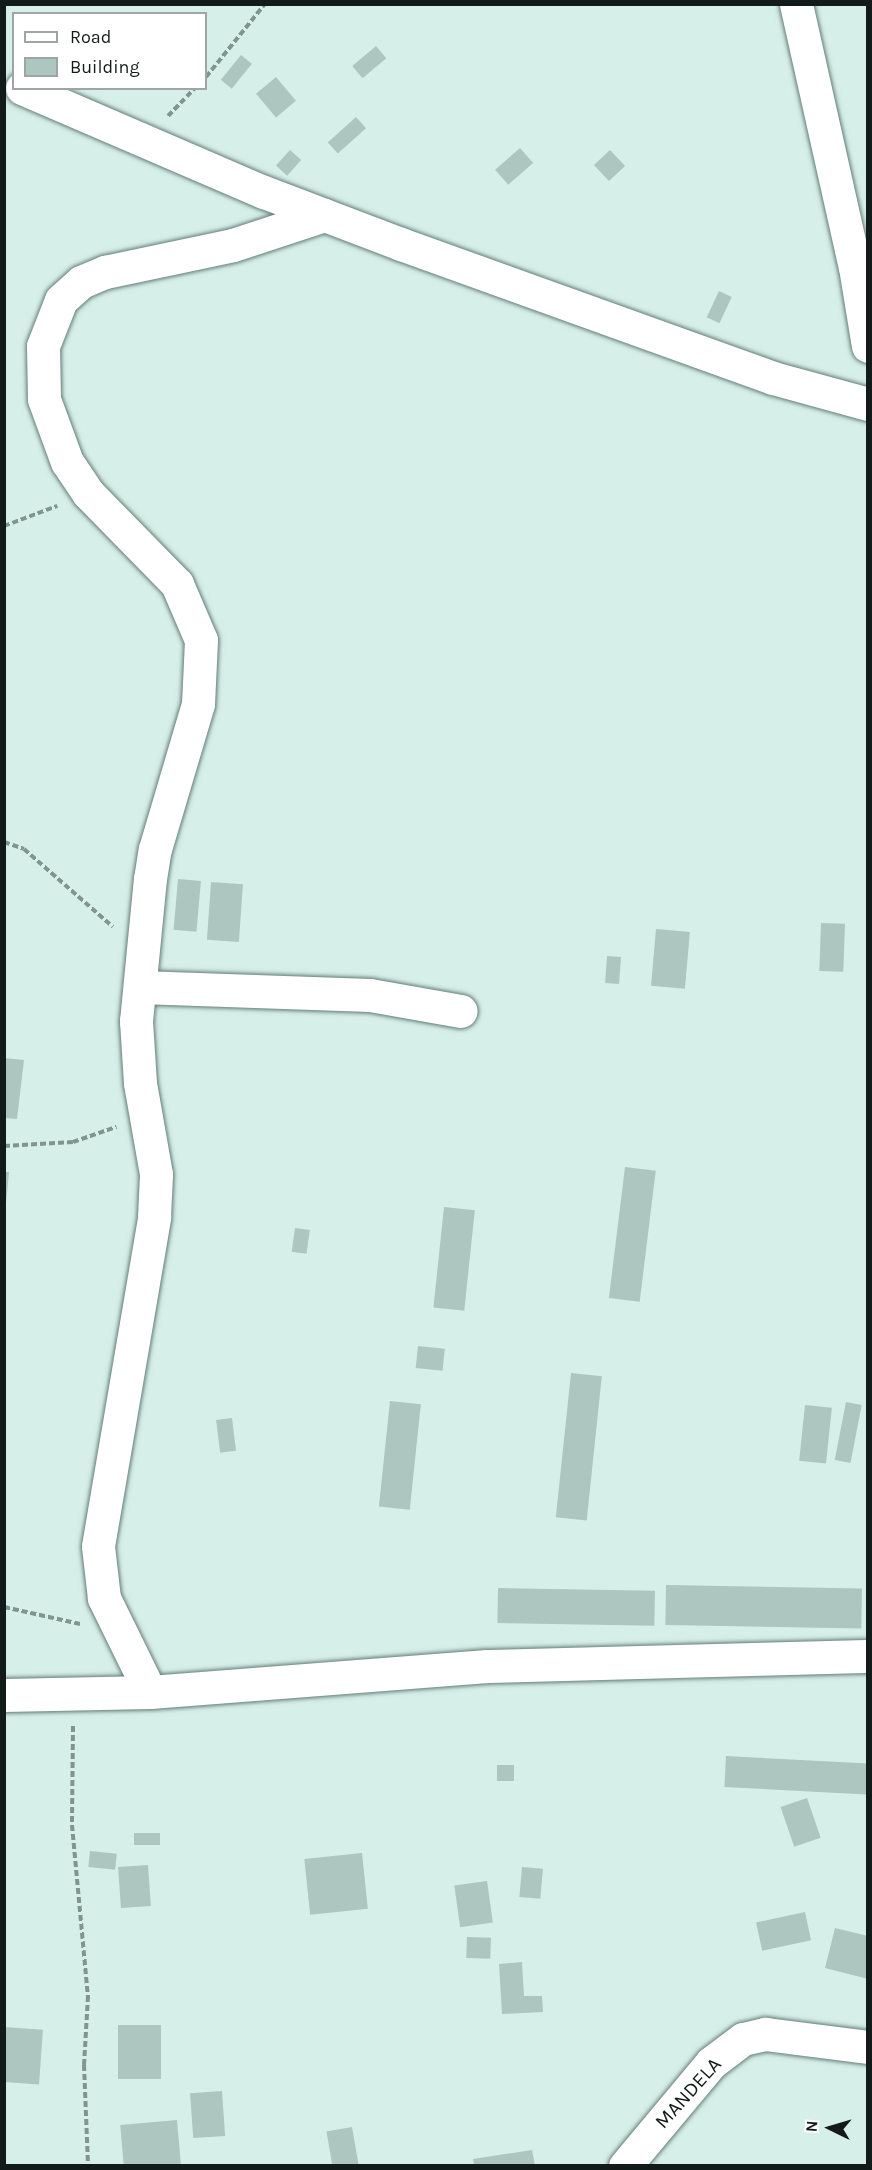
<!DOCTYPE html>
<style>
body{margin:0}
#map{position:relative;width:872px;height:2170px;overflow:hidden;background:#d6f0e9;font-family:Karla,sans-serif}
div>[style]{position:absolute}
.building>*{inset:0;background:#adc6bf;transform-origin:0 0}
.path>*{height:4px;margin-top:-2px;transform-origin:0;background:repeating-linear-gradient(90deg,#81948f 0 6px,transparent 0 9px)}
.roads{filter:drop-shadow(0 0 2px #657d77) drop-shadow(0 0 2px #657d77)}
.minor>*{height:33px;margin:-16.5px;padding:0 16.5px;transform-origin:16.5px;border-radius:16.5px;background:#fff}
span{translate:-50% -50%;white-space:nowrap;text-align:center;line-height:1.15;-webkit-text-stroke:4.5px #fff;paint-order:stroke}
.street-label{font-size:20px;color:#121b19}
.frame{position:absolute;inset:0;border:6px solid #121b19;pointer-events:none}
.legend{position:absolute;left:12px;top:12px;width:195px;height:78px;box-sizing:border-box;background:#fff;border:2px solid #a0a4a3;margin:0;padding:8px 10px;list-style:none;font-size:18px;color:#121b19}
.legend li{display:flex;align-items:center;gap:12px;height:30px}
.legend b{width:30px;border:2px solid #a0a4a3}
.north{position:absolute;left:800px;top:2098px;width:60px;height:60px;-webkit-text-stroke:4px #fff;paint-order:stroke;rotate:275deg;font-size:16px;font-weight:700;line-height:24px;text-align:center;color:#121b19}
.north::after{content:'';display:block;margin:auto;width:21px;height:27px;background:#121b19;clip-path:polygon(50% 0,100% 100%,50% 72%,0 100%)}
</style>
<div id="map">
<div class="building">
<i style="left:376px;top:46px;width:16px;height:31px;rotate:50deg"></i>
<i style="left:241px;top:55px;width:14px;height:32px;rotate:39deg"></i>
<i style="left:276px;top:77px;width:31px;height:26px;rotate:50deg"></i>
<i style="left:356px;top:117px;width:15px;height:38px;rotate:48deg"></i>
<i style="left:520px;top:148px;width:20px;height:33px;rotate:49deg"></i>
<i style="left:290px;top:150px;width:15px;height:21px;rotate:42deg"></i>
<i style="left:610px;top:150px;width:22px;height:22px;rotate:47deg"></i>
<i style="left:719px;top:291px;width:14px;height:29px;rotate:25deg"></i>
<i style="left:178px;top:879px;width:23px;height:51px;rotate:5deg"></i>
<i style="left:211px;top:882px;width:32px;height:58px;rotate:4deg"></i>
<i style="left:821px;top:923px;width:24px;height:48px;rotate:2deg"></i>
<i style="left:656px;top:929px;width:34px;height:57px;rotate:5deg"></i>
<i style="left:607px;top:956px;width:14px;height:27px;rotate:4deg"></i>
<i style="clip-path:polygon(4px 1058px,24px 1060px,17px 1119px,4px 1118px)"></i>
<i style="left:625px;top:1167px;width:31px;height:132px;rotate:7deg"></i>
<i style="clip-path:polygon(4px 1172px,9px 1172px,6px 1203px,4px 1203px)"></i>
<i style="left:444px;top:1207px;width:31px;height:101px;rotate:6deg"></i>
<i style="left:295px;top:1228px;width:15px;height:24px;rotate:8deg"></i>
<i style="left:418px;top:1346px;width:27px;height:22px;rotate:6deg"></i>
<i style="left:571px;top:1373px;width:31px;height:145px;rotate:6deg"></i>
<i style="left:390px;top:1401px;width:31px;height:106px;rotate:6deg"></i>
<i style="left:846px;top:1402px;width:16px;height:59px;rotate:11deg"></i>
<i style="left:805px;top:1405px;width:27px;height:56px;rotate:6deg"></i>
<i style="left:232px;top:1418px;width:33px;height:16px;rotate:83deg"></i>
<i style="left:666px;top:1585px;width:196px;height:40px;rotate:1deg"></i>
<i style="left:498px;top:1588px;width:157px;height:35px;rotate:1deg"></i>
<i style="left:726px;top:1756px;width:142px;height:31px;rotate:3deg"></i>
<i style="left:497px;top:1765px;width:17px;height:16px"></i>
<i style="left:807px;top:1798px;width:42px;height:28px;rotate:71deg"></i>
<i style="left:160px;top:1833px;width:12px;height:26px;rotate:90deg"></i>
<i style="left:90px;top:1851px;width:27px;height:16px;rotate:6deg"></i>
<i style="left:362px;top:1853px;width:56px;height:58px;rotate:84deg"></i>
<i style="left:148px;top:1865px;width:41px;height:30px;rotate:86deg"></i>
<i style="left:522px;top:1867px;width:21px;height:30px;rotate:5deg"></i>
<i style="left:487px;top:1881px;width:42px;height:33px;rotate:82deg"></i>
<i style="left:805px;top:1912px;width:29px;height:50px;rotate:78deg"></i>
<i style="clip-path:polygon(835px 1928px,868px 1936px,868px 1979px,825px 1968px)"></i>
<i style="left:467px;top:1937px;width:24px;height:21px;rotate:2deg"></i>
<i style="clip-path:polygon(522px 1962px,524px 1996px,542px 1996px,543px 2012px,502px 2014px,499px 1964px)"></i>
<i style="left:118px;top:2025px;width:43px;height:54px"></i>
<i style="left:4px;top:2027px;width:39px;height:55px;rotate:4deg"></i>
<i style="left:222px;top:2091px;width:45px;height:32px;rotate:86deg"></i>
<i style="left:177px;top:2120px;width:44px;height:57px;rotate:85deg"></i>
<i style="left:352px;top:2127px;width:40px;height:26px;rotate:80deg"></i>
<i style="clip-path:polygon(532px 2150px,535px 2166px,474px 2166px,473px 2159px)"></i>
</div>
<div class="path">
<i style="left:206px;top:77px;width:94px;rotate:-51.1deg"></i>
<i style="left:168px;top:116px;width:39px;rotate:-46deg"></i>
<i style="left:4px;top:526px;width:57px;rotate:-20.7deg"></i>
<i style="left:4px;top:842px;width:21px;rotate:19deg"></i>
<i style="left:24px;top:849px;width:118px;rotate:41.2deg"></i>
<i style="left:4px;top:1146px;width:69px;rotate:-3.3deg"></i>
<i style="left:73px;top:1142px;width:46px;rotate:-19.2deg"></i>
<i style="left:4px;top:1607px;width:78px;rotate:12.6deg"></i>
<i style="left:73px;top:1726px;width:99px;rotate:90.6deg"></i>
<i style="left:72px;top:1825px;width:172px;rotate:84.7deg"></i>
<i style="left:88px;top:1996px;width:69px;rotate:93.3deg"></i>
<i style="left:84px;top:2065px;width:101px;rotate:87.7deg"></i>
</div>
<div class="roads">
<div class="minor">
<i style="left:796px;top:4px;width:270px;rotate:77.4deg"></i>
<i style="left:855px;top:267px;width:80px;rotate:80.7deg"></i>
<i style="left:22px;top:88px;width:263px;rotate:23.3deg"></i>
<i style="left:264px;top:192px;width:147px;rotate:20.8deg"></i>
<i style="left:401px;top:244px;width:395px;rotate:19.8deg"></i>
<i style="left:773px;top:378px;width:98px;rotate:15.3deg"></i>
<i style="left:140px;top:987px;width:230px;rotate:2deg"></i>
<i style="left:370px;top:995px;width:92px;rotate:10deg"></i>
<i style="left:150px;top:1692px;width:105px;rotate:-116.1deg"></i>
<i style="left:104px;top:1598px;width:52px;rotate:-96.6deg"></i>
<i style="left:98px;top:1546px;width:334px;rotate:-80.3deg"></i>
<i style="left:154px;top:1217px;width:43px;rotate:-87.3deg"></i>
<i style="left:156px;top:1174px;width:92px;rotate:-100deg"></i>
<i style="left:140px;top:1083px;width:62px;rotate:-93.7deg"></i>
<i style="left:136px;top:1021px;width:143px;rotate:-84.4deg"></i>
<i style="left:150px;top:879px;width:30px;rotate:-81deg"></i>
<i style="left:155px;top:849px;width:151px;rotate:-73.5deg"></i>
<i style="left:198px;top:704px;width:64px;rotate:-87.3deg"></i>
<i style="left:201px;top:640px;width:61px;rotate:-113.2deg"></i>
<i style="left:177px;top:584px;width:127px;rotate:-134.4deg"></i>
<i style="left:88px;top:493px;width:37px;rotate:-124deg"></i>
<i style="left:67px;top:462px;width:67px;rotate:-110.1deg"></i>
<i style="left:44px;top:399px;width:53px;rotate:-91.1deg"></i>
<i style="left:43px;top:346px;width:49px;rotate:-68.6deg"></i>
<i style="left:61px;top:300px;width:27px;rotate:-42deg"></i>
<i style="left:81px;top:282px;width:26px;rotate:-23deg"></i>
<i style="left:105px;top:272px;width:131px;rotate:-11.9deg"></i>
<i style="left:233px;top:245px;width:96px;rotate:-18.2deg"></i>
<i style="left:4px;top:1695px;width:146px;rotate:-1.2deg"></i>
<i style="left:150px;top:1692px;width:338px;rotate:-4.4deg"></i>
<i style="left:487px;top:1666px;width:381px;rotate:-1.5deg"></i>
<i style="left:625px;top:2166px;width:134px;rotate:-50.1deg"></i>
<i style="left:711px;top:2063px;width:40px;rotate:-37deg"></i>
<i style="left:743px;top:2039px;width:23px;rotate:-13deg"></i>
<i style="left:765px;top:2034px;width:104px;rotate:7.2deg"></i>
</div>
</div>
<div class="street-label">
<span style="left:688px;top:2093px;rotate:-48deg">MANDELA</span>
</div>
<div class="frame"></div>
<ul class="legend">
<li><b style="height:8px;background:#fff"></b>Road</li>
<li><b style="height:16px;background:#adc6bf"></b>Building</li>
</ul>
<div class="north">N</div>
</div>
